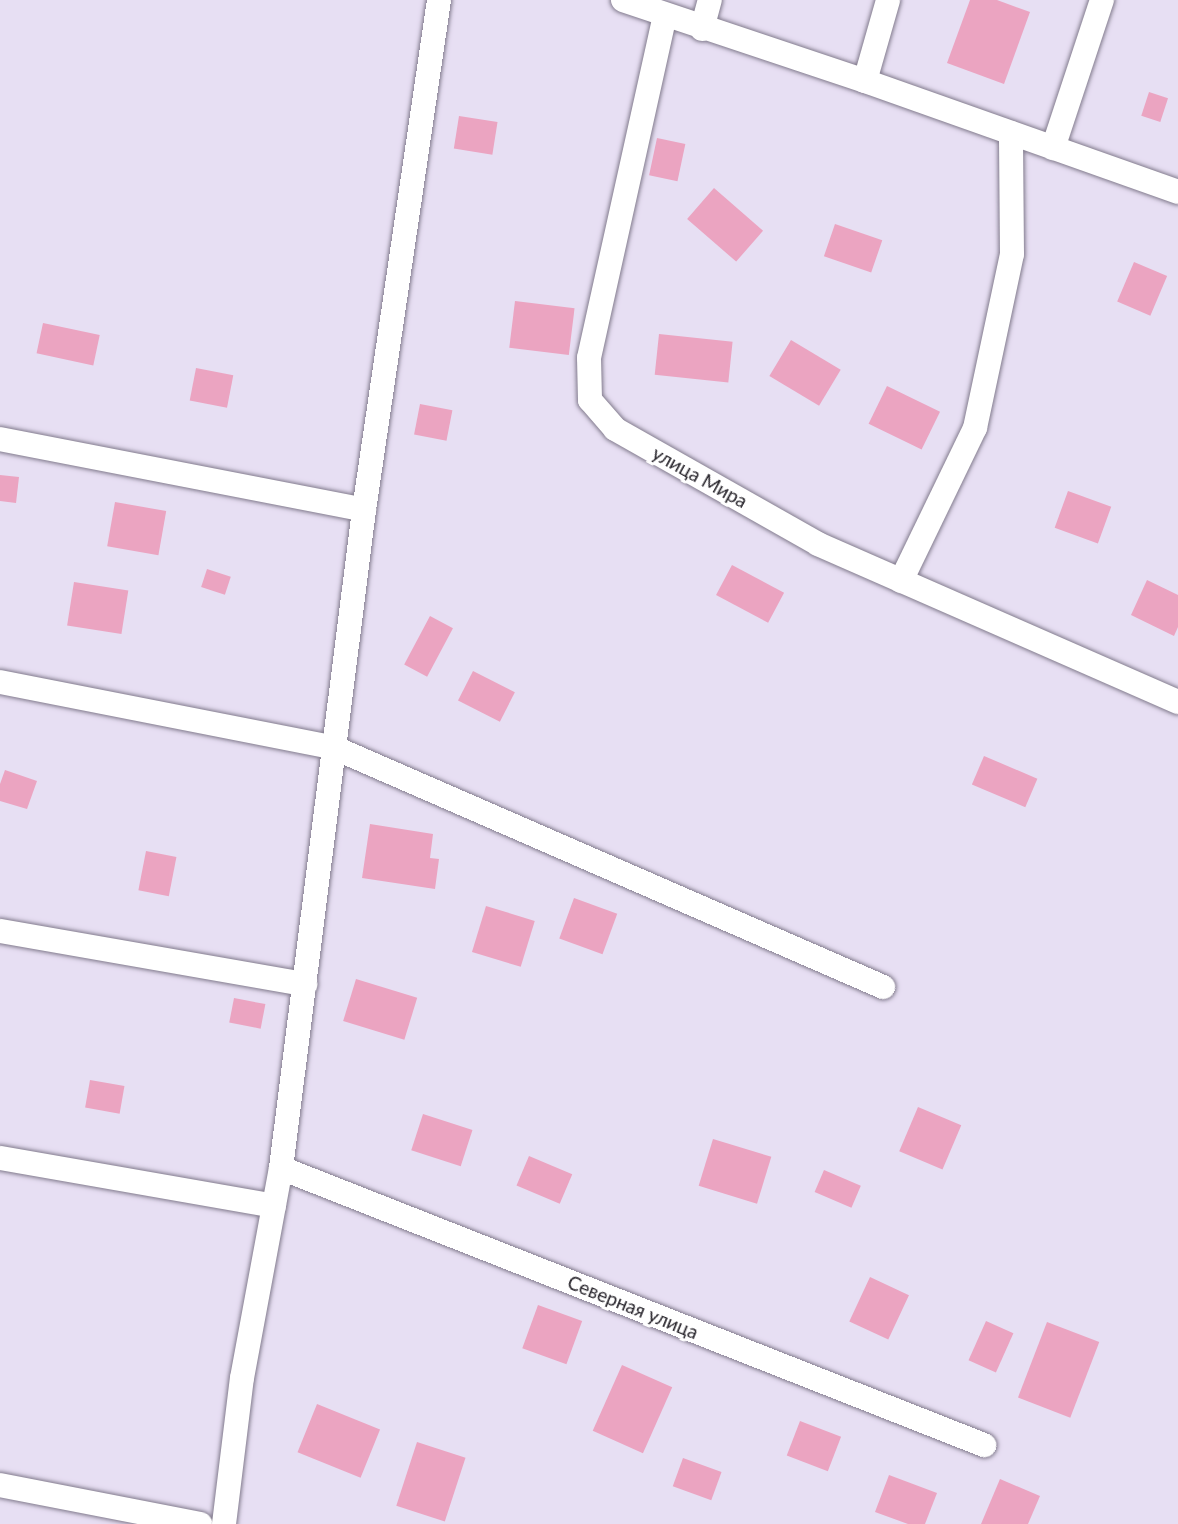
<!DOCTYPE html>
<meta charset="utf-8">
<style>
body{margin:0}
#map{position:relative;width:1178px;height:1524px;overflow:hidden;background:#e7dff3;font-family:Lato,sans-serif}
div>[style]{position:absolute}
.building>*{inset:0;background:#eba4c1;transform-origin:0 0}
.roads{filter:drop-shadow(0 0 2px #827b8d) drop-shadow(0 0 2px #827b8d)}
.street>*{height:24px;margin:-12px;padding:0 12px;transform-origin:12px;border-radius:12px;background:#fff}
span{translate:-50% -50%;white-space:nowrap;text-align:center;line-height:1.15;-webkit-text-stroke:6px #fff;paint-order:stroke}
.street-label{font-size:19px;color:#26232a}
</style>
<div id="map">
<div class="building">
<i style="clip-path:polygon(970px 0,997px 0,1030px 12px,1004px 84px,947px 63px)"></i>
<i style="left:1149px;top:92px;width:20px;height:25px;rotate:18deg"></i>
<i style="left:459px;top:116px;width:39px;height:33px;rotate:9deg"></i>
<i style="left:657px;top:138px;width:29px;height:38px;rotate:12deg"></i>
<i style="left:714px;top:188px;width:65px;height:41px;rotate:41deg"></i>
<i style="left:835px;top:224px;width:50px;height:34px;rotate:19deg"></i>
<i style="left:1134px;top:262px;width:36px;height:43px;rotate:23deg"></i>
<i style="left:515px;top:301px;width:60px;height:47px;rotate:7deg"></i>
<i style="left:43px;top:323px;width:58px;height:31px;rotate:12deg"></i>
<i style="left:659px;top:334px;width:74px;height:41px;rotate:6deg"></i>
<i style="left:791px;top:340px;width:58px;height:42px;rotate:31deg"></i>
<i style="left:196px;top:368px;width:38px;height:33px;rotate:11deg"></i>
<i style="left:887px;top:386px;width:59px;height:42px;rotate:26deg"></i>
<i style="left:420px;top:404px;width:33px;height:31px;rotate:11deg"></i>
<i style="clip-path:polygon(0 475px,19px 477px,16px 503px,0 501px)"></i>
<i style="left:1068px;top:491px;width:46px;height:39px;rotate:20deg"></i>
<i style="left:115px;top:502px;width:52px;height:45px;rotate:10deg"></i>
<i style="left:732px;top:565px;width:59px;height:34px;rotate:28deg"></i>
<i style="left:207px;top:569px;width:25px;height:19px;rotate:18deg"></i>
<i style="clip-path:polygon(1147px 580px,1178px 595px,1178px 627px,1174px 636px,1131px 615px)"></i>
<i style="left:74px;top:582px;width:55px;height:44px;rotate:9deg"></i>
<i style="left:430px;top:616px;width:26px;height:55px;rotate:28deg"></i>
<i style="left:473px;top:671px;width:47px;height:33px;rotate:27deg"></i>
<i style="left:984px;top:756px;width:58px;height:31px;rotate:23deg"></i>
<i style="clip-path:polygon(5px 770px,37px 781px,27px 809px,0 801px,0 784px)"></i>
<i style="clip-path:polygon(370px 824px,433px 834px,430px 858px,439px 859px,435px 889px,362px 878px)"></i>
<i style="left:146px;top:851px;width:31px;height:40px;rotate:11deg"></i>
<i style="left:574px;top:898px;width:46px;height:43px;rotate:20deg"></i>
<i style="left:486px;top:906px;width:51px;height:48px;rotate:17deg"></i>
<i style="left:356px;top:979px;width:64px;height:44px;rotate:17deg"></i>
<i style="left:234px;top:998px;width:32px;height:25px;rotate:11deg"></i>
<i style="left:90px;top:1080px;width:35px;height:28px;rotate:10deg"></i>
<i style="left:918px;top:1107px;width:47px;height:48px;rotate:23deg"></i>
<i style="left:423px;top:1114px;width:52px;height:38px;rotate:18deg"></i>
<i style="left:713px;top:1139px;width:61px;height:49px;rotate:17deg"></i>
<i style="left:529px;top:1156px;width:47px;height:32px;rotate:23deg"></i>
<i style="left:824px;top:1170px;width:40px;height:24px;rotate:23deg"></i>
<i style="left:870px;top:1277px;width:43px;height:49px;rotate:25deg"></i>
<i style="left:538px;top:1305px;width:47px;height:46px;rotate:20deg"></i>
<i style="left:986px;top:1321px;width:30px;height:43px;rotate:24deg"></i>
<i style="left:1047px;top:1322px;width:56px;height:81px;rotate:21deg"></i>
<i style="left:622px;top:1365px;width:55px;height:72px;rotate:24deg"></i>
<i style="left:317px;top:1404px;width:68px;height:52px;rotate:22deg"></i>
<i style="left:800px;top:1421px;width:44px;height:37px;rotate:21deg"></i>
<i style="left:417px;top:1442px;width:51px;height:67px;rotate:18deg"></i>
<i style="left:683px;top:1458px;width:41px;height:30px;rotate:20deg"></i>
<i style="clip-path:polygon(889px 1475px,937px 1493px,925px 1524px,908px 1524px,875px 1512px)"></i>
<i style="clip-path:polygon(1000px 1479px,1040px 1496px,1028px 1524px,981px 1524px)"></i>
</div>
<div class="roads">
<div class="street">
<i style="left:623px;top:0;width:255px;rotate:18.5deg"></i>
<i style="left:865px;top:81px;width:332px;rotate:19.5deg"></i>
<i style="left:665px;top:15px;width:351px;rotate:102.5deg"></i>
<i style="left:589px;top:358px;width:42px;rotate:88.6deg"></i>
<i style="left:590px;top:400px;width:38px;rotate:49deg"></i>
<i style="left:615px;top:429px;width:233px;rotate:29.5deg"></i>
<i style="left:818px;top:544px;width:393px;rotate:23.7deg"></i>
<i style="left:702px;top:29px;width:30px;rotate:-75deg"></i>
<i style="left:865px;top:81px;width:84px;rotate:-74.1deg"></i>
<i style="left:1053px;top:148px;width:156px;rotate:-71.7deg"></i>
<i style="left:0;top:439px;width:371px;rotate:11deg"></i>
<i style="left:901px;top:581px;width:170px;rotate:-64.2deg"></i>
<i style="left:975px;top:428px;width:178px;rotate:-78deg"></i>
<i style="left:1012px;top:254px;width:121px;rotate:-90.5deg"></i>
<i style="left:0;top:682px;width:341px;rotate:11.1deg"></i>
<i style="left:335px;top:748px;width:598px;rotate:23.56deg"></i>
<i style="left:0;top:931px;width:310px;rotate:9.9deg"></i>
<i style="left:0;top:1158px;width:278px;rotate:9.9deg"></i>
<i style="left:281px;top:1168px;width:756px;rotate:21.51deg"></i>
<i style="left:0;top:1485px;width:204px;rotate:11deg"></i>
<i style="left:224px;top:1524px;width:147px;rotate:-83deg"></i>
<i style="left:242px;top:1378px;width:214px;rotate:-79.5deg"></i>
<i style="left:281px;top:1168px;width:663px;rotate:-82.81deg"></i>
<i style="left:364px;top:510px;width:515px;rotate:-81.63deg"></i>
</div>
</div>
<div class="street-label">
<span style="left:700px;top:477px;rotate:29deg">улица Мира</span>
<span style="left:633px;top:1307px;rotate:22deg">Северная улица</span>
</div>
</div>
